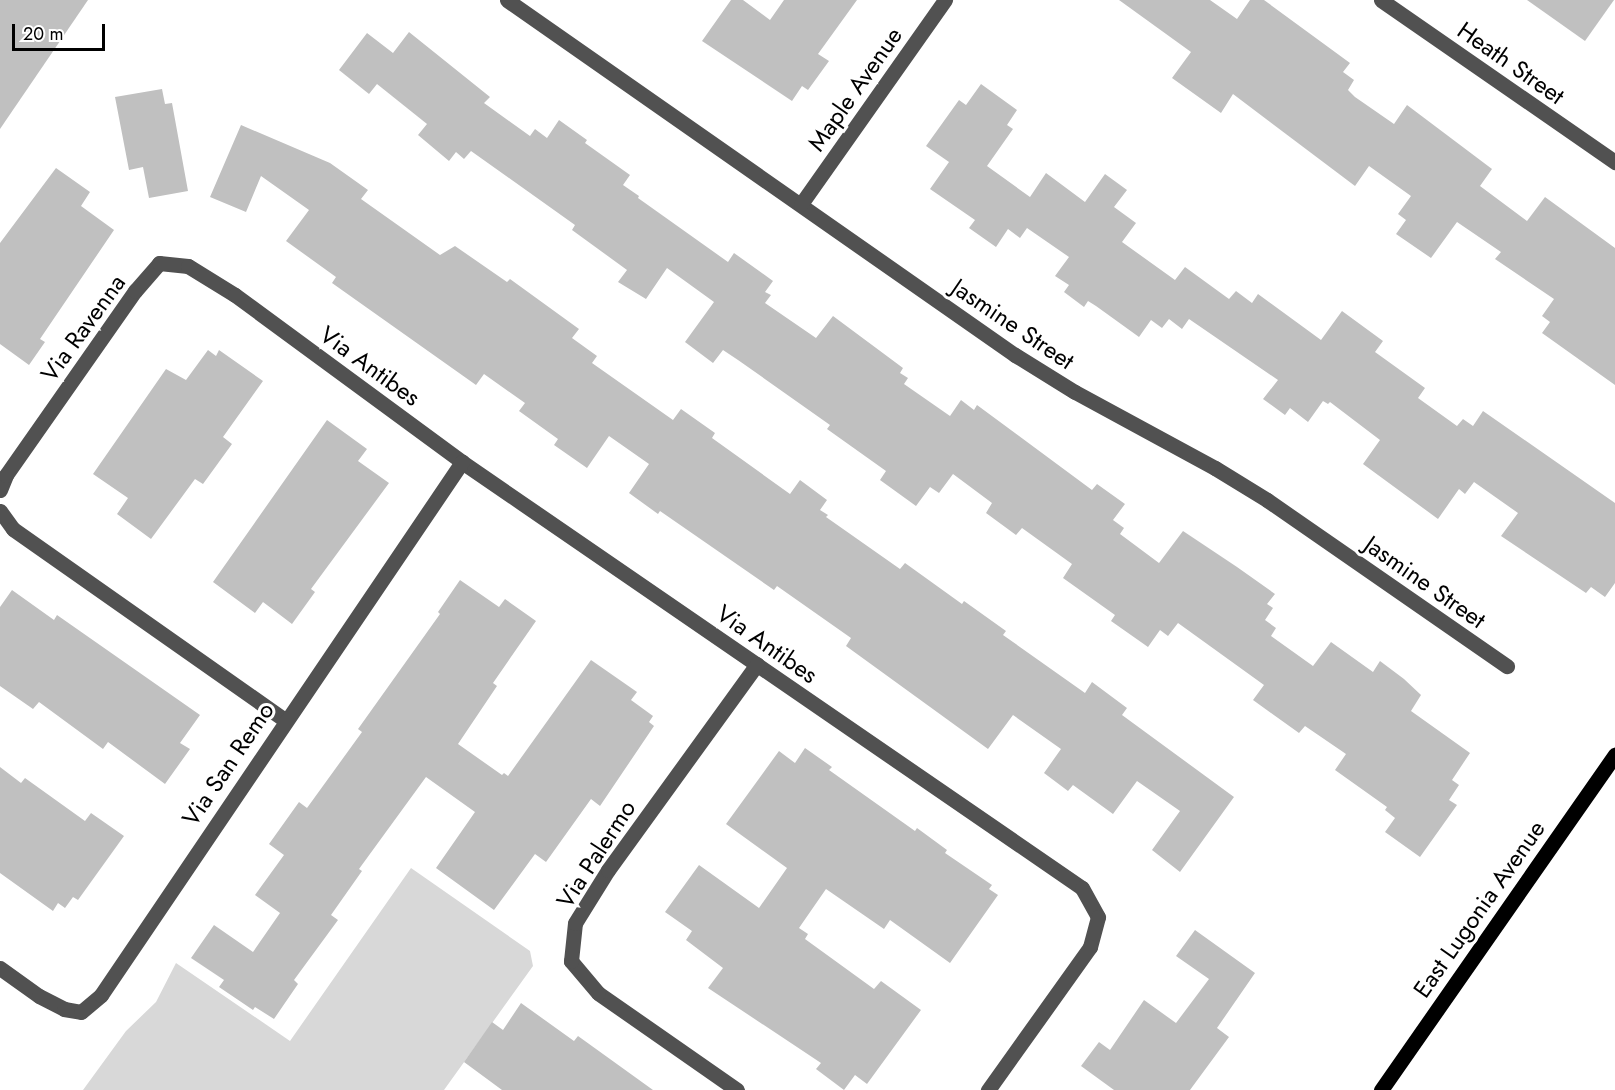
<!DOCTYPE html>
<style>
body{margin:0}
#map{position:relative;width:1615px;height:1090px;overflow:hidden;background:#fff;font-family:Jost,sans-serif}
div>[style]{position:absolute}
.green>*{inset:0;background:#d8d8d8}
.building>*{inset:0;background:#c0c0c0}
.minor>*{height:15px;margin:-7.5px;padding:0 7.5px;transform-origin:7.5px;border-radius:7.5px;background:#515151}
.major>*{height:15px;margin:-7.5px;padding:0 7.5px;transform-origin:7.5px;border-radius:7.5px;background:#000}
span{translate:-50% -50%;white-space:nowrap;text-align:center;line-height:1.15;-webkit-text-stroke:6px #fff;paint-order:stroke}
.street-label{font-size:24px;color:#000}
.scale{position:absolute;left:12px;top:24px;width:93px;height:27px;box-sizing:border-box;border:3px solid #000;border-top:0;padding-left:8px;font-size:18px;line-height:21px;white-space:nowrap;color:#000;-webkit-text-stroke:4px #fff;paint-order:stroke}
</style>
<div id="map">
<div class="green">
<i style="clip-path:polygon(411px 868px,530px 951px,533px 966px,444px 1090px,83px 1090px,126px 1031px,156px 1002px,176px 963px,290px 1041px)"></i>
</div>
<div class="building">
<i style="clip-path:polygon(0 0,88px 0,0 129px)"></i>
<i style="clip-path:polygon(731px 0,743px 0,770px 20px,784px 0,857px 0,818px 54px,829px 61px,808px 90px,802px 86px,792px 101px,702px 41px)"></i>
<i style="clip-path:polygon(1119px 0,1210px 0,1237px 19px,1250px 0,1264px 0,1350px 63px,1343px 72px,1354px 80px,1348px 90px,1355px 97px,1394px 124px,1407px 105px,1492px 169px,1480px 186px,1527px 221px,1545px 197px,1615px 248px,1615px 385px,1542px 333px,1550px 322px,1542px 316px,1554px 299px,1495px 259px,1501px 252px,1457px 222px,1431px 258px,1396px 234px,1406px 220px,1398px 214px,1411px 196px,1369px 166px,1355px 186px,1233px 94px,1221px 113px,1172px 78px,1191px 52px)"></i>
<i style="clip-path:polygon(1527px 0,1614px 0,1585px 41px)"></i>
<i style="clip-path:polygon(409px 32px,490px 97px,484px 103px,530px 136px,535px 129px,547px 138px,559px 120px,587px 140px,585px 143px,630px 175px,623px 185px,639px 196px,638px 198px,728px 262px,734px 253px,773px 281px,765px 292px,771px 295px,765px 303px,816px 338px,833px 316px,903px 368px,900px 373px,908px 378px,904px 384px,950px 416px,961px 400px,974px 410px,977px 405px,1092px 490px,1097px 484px,1125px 504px,1113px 520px,1124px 528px,1120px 534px,1159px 563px,1183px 531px,1237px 567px,1275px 594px,1267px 604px,1273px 608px,1265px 620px,1276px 628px,1271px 636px,1313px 666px,1331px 642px,1373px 672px,1380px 661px,1404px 679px,1421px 695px,1411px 711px,1470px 753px,1452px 780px,1459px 785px,1449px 800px,1457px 805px,1420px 857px,1385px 832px,1395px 818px,1385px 810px,1387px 807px,1335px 770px,1346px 754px,1305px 726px,1299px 733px,1253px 700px,1264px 685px,1178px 623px,1168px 636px,1160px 630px,1148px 647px,1111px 621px,1115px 615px,1063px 578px,1072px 564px,1022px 528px,1016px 535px,986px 513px,992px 503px,953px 474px,939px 493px,930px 487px,916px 506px,880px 480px,886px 471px,827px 429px,830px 425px,738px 360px,723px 350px,713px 363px,685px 342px,714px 302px,667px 268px,646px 299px,618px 282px,627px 270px,572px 230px,575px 225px,471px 151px,464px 159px,456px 152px,449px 161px,418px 135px,427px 124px,377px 84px,369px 94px,339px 70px,367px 33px,393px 53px)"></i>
<i style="clip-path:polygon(981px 84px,1017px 110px,1007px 125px,1013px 129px,987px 166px,1030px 197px,1046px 173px,1085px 202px,1105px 174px,1127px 190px,1114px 207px,1136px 223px,1122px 242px,1175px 280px,1185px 267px,1229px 299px,1236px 291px,1252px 303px,1258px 294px,1321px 340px,1342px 311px,1383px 341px,1375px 352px,1425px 388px,1418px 398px,1457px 426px,1463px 419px,1473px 426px,1483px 411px,1615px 503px,1615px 583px,1605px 597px,1591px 587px,1586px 593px,1501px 536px,1518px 513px,1474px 482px,1465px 494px,1459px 489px,1438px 519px,1363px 464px,1380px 440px,1330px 402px,1328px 404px,1323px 401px,1308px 422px,1290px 408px,1285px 415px,1263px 399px,1278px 380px,1189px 319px,1182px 329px,1169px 319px,1162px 328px,1151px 320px,1139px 337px,1096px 306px,1088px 301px,1084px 307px,1064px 292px,1069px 285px,1055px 276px,1069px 257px,1027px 228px,1020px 238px,1008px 229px,996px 247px,969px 228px,975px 220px,930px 189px,949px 162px,926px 146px,959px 100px,966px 105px)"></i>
<i style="clip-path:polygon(162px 89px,165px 104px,172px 103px,188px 191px,149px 198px,143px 167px,129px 170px,115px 97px)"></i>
<i style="clip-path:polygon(241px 125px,330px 163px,368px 190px,361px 199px,440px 255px,455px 246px,507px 282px,510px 279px,579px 329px,572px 338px,597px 356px,592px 363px,673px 420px,681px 409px,715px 433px,712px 438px,790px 494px,800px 480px,827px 500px,820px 510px,828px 515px,826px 517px,900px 569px,905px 563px,962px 604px,964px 601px,1006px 631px,1003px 635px,1085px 693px,1092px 682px,1127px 708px,1122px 715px,1234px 797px,1180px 872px,1152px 850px,1180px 811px,1137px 781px,1113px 814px,1073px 785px,1068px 791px,1044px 773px,1061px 749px,1013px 715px,988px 749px,846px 646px,851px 638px,777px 586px,774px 590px,660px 511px,658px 514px,629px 493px,649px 464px,609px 436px,587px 468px,554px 445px,558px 439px,519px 411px,525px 403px,484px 374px,476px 385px,332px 283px,336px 277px,286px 241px,309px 210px,261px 176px,246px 212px,210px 197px)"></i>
<i style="clip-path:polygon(56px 168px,90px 192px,81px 206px,114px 230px,40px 339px,45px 342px,29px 365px,0 344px,0 243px)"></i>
<i style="clip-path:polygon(208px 350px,216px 356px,219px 350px,263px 381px,223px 437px,232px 444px,203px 484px,195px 479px,151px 539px,117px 514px,128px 498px,93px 474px,166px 369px,186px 380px)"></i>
<i style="clip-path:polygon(327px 420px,367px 449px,358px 461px,389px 483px,311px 589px,315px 592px,292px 624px,263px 602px,255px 613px,213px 582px)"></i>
<i style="clip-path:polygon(460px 580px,499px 607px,505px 599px,536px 621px,493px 683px,497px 686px,458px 744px,502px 775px,504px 773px,508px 776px,591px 660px,637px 692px,631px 700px,653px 716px,649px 722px,654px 726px,600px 806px,591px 799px,546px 862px,535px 854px,494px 910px,436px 868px,475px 812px,426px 777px,359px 869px,362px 871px,331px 915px,338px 920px,294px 980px,298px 984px,274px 1019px,255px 1007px,253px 1010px,219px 987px,224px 980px,191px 958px,214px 925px,253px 952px,280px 913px,255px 895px,284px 855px,269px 844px,299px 802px,307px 808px,362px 732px,358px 729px,440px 614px,438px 612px)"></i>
<i style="clip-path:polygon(12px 590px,54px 620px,57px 615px,200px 715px,180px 743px,190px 749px,165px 784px,108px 742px,103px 749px,39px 702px,33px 709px,0 686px,0 607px)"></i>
<i style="clip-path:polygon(805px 748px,832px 767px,829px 770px,915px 831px,917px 828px,947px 850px,945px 853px,992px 885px,989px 889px,998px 895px,950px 963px,890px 920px,884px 929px,826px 889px,799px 928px,808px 934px,805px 939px,874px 989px,881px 981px,921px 1010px,867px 1084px,855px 1075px,844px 1090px,816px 1069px,821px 1063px,708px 988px,723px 968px,686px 940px,692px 931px,665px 912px,699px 865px,759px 908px,787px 868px,726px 824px,779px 751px,795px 763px)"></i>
<i style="clip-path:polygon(0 767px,21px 783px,25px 778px,85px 821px,91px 813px,124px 836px,78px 900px,73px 897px,65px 908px,58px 903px,53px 911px,0 873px)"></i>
<i style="clip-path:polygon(1195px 930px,1255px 973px,1217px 1028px,1229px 1037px,1190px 1090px,1114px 1090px,1081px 1066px,1099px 1042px,1110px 1050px,1144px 1000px,1176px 1023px,1209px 979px,1176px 956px)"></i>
<i style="clip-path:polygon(521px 1003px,574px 1041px,578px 1036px,653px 1090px,502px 1090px,464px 1062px,492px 1022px,503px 1030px)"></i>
</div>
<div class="minor">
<i style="left:507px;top:0;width:620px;rotate:34.95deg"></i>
<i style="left:1015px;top:355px;width:70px;rotate:31.7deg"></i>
<i style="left:1075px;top:392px;width:159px;rotate:28.5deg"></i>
<i style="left:1215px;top:468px;width:61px;rotate:31.6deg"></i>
<i style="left:1267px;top:500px;width:292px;rotate:34.7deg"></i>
<i style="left:1381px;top:0;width:285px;rotate:34.7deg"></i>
<i style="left:801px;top:204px;width:250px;rotate:-54.8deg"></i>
<i style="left:0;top:490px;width:16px;rotate:-68deg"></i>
<i style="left:6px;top:475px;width:225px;rotate:-55deg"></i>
<i style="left:135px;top:291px;width:37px;rotate:-49deg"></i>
<i style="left:159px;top:263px;width:29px;rotate:6deg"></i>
<i style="left:188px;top:266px;width:55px;rotate:31.7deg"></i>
<i style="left:235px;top:295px;width:282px;rotate:36.3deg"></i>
<i style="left:462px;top:462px;width:752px;rotate:34.49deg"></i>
<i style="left:1082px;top:888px;width:33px;rotate:61deg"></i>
<i style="left:1098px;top:917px;width:31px;rotate:105deg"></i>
<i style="left:1090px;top:947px;width:176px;rotate:125.5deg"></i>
<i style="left:0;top:511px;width:22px;rotate:54deg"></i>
<i style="left:13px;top:529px;width:332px;rotate:35.1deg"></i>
<i style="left:0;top:968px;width:48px;rotate:35.7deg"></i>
<i style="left:39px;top:996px;width:28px;rotate:27deg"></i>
<i style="left:64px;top:1009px;width:17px;rotate:10deg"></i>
<i style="left:81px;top:1012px;width:26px;rotate:-40deg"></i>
<i style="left:101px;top:995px;width:644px;rotate:-55.89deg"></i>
<i style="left:737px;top:1090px;width:169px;rotate:-145.1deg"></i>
<i style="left:598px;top:993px;width:42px;rotate:-130.2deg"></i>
<i style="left:571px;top:961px;width:38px;rotate:-84deg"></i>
<i style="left:575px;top:923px;width:62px;rotate:-58.1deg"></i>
<i style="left:608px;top:870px;width:254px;rotate:-54.1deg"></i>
</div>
<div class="major">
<i style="left:1381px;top:1090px;width:409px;rotate:-55.1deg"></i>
</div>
<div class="street-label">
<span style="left:1511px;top:63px;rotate:35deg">Heath Street</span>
<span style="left:855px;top:89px;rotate:-55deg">Maple Avenue</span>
<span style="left:1013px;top:324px;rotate:34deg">Jasmine Street</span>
<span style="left:83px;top:328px;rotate:-54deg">Via Ravenna</span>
<span style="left:370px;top:366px;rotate:36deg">Via Antibes</span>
<span style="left:1425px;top:582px;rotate:35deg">Jasmine Street</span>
<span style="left:767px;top:644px;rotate:35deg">Via Antibes</span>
<span style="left:228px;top:764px;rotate:-56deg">Via San Remo</span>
<span style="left:596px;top:854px;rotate:-57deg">Via Palermo</span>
<span style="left:1479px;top:909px;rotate:-55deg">East Lugonia Avenue</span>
</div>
<div class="scale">20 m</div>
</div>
